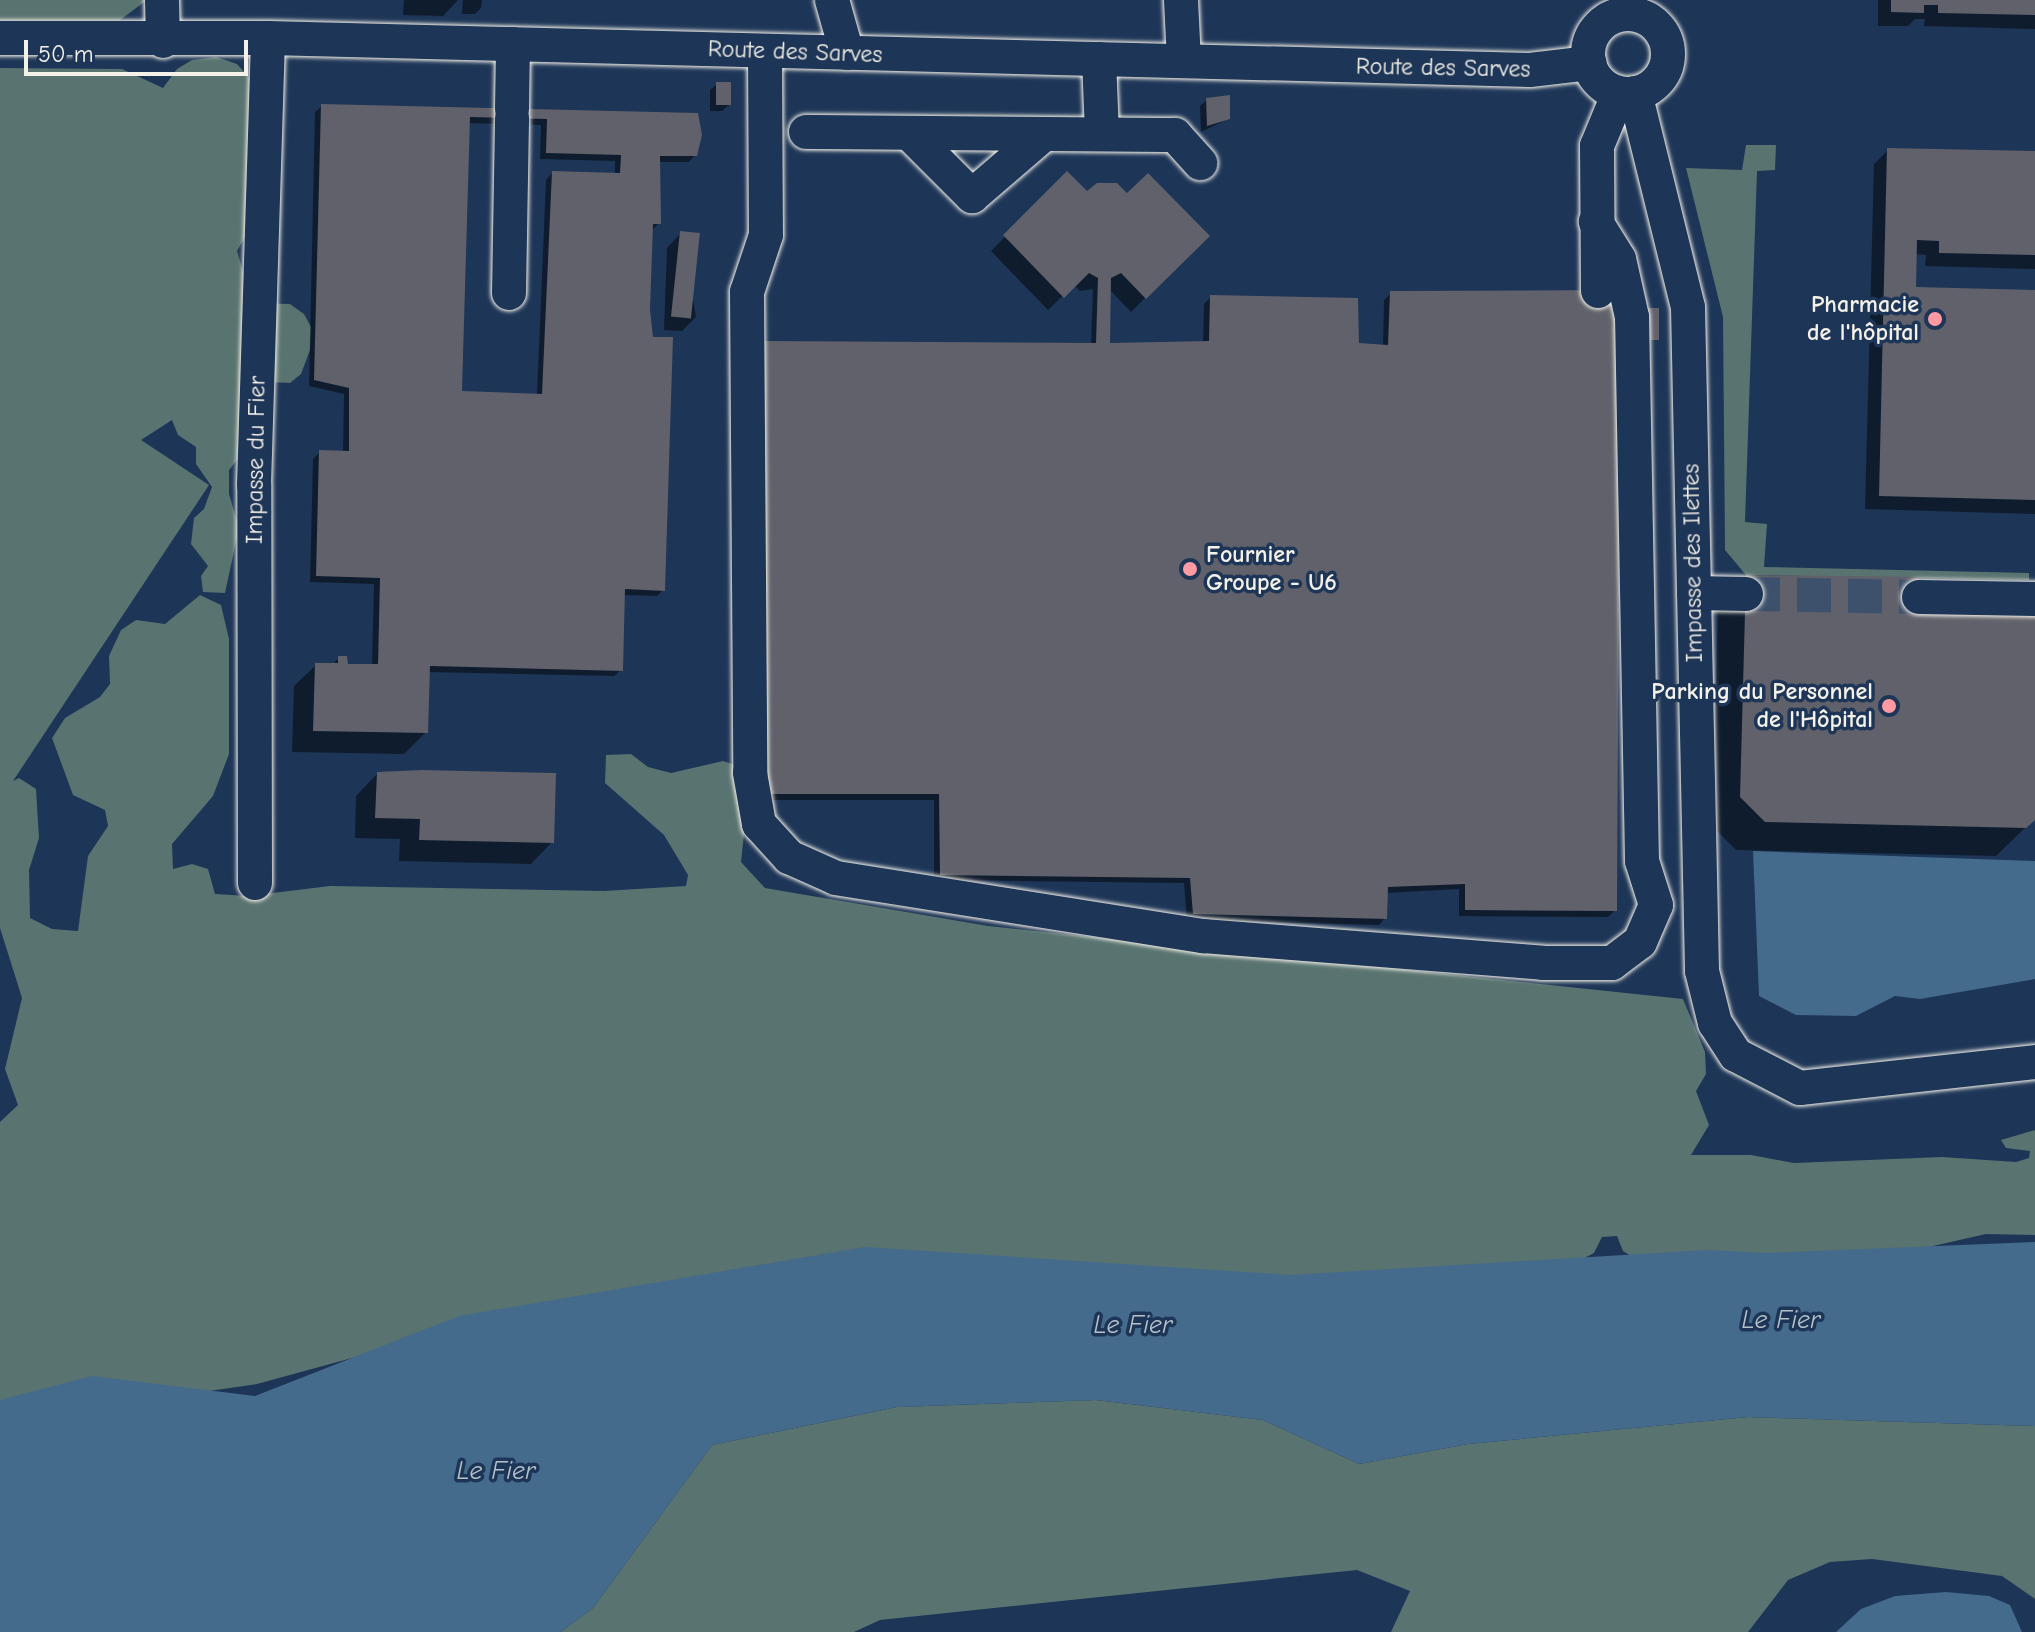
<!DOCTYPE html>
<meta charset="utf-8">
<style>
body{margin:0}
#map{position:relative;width:2035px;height:1632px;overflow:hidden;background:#1d3557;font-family:"Comic Neue",sans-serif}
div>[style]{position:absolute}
.green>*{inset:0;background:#587370}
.water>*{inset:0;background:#446b8c}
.shadow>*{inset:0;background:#0007}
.building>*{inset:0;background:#60616a;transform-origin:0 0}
.minor-tunnel>*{height:34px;margin-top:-17px;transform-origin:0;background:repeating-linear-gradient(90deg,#3d516d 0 34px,transparent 0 51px)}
.roads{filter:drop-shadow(0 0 2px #f4f1e8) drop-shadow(0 0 2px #f4f1e8)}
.minor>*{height:34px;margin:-17px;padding:0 17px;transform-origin:17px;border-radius:17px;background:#1d3557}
.minor>.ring{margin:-17px;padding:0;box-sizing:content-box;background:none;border:34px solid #1d3557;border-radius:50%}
.dots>*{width:22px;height:22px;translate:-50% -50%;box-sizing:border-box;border:4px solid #1d3557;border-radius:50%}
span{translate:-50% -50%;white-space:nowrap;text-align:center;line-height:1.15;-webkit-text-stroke:7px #1d3557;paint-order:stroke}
.street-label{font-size:24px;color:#f4f1e8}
.poi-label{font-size:24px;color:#f4f1e8;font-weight:700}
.right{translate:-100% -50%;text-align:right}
.left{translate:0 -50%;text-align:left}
.water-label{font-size:26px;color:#b6c2c8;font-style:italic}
.scale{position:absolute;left:24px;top:40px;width:224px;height:36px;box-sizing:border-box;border:4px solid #f4f1e8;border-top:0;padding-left:10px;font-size:24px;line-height:28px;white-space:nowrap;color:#f4f1e8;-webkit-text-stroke:6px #1d3557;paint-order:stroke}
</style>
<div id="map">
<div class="green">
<i style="clip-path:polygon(0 0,147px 0,120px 20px,0 20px)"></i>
<i style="clip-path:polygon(216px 57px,237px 64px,252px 81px,258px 191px,245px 209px,246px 235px,237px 251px,252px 303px,290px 304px,304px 314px,311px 327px,310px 350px,301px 374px,290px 383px,269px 382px,243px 453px,229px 470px,229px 494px,239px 528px,225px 593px,203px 592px,201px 576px,208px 566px,191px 544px,194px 518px,204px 509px,212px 487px,196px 464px,196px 447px,178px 435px,172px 420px,141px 440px,209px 485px,13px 781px,19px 778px,36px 789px,39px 838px,29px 870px,30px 918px,52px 929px,78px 931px,88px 856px,108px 826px,105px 810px,73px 795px,52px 738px,65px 718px,100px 697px,110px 684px,109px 656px,121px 630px,136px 620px,165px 624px,200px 595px,221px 605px,229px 639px,229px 754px,213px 796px,172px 844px,173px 869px,192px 864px,208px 869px,215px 894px,248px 896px,330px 886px,604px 891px,686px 886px,688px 875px,664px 835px,605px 783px,606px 755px,631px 754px,648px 767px,671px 773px,723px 761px,741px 767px,745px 824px,741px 862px,765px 888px,988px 926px,1683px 999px,1705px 1052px,1706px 1074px,1696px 1091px,1709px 1125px,1691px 1155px,1751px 1155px,1794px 1163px,1942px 1157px,2016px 1162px,2029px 1158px,2030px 1151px,2006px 1148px,2001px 1140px,2035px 1130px,2035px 1235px,1986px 1234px,1911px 1251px,1646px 1265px,1623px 1251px,1617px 1236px,1602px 1237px,1594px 1253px,1573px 1264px,363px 1355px,257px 1384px,0 1421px,0 1122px,18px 1105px,5px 1069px,22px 998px,0 928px,0 68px,122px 69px,163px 88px,177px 69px,192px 60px)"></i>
<i style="clip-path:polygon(1746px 145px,1776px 145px,1775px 170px,1757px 171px,1745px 522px,1767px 524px,1764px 567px,2029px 573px,2029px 580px,1746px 575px,1725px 550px,1723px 317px,1686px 168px,1742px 170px)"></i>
<i style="clip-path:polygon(1096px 1400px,1263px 1420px,1359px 1464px,1468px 1444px,1748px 1417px,2035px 1426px,2035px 1599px,2002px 1576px,1872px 1559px,1830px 1562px,1788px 1580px,1748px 1632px,1391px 1632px,1410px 1591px,1357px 1570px,880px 1620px,854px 1632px,560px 1632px,593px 1608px,712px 1445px,897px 1407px)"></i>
</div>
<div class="water">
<i style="clip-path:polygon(1753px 851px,2035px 861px,2035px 979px,1920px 999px,1895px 996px,1856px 1016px,1796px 1015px,1759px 996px)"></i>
<i style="clip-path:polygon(2035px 1242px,2035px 1426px,1748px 1417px,1468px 1444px,1359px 1464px,1263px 1420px,1096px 1400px,897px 1407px,712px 1445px,593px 1608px,560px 1632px,0 1632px,0 1400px,92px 1376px,255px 1396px,459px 1316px,864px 1247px,1290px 1275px,1707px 1250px,1765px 1253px)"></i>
<i style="clip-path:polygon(1946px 1592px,1989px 1596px,2010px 1605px,2022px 1632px,1836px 1632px,1861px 1609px,1895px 1596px)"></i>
</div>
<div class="shadow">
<i style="clip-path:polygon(404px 0,458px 0,443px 16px,403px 15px)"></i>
<i style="clip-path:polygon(463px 0,482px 0,481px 8px,475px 14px,462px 14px)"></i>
<i style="clip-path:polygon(1878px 0,2035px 0,2035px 29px,1924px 26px,1925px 19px,1915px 19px,1908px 26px,1878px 26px)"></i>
<i style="clip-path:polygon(717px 84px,729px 105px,722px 111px,710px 111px,710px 90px)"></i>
<i style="clip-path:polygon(1207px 100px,1228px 119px,1201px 132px,1200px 106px)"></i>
<i style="clip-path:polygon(evenodd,322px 106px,696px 115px,695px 155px,689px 162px,658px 162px,659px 223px,652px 230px,648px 310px,663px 590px,657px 596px,623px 595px,621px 670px,614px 676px,428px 672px,426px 732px,404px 754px,292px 752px,294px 686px,316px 665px,332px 665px,339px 658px,346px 665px,372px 666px,374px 584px,310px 582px,313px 459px,320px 452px,343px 453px,344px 394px,309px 386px,315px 112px,322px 106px,468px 123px,541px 125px,540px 159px,615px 161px,615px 175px,552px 173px,546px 180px,537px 395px,460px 393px,468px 123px)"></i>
<i style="clip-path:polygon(1888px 150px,2035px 154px,2035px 269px,1925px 266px,1926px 255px,1914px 254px,1914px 289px,2035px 292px,2035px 514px,1865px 509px,1874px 164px)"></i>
<i style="clip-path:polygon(1067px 174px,1087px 194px,1127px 196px,1207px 236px,1131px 312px,1109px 289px,1108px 345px,1203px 343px,1204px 304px,1211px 297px,1357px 345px,1383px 347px,1384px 300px,1391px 293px,1615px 910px,1608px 917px,1459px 916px,1459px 889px,1386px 893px,1385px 918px,1379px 925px,1187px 920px,1184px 883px,934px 880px,934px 800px,758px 800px,1091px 345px,1093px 289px,1080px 291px,1074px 285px,1048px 310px,991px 251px)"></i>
<i style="clip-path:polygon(681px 233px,696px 317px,682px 331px,664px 330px,667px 248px)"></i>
<i style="clip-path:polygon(1718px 605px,2035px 618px,2035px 818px,1996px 856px,1736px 850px,1712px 826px)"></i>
<i style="clip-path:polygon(377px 774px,552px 842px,531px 864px,399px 861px,400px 839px,355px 838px,356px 796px)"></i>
</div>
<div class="building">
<i style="clip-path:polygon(1891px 0,2035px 0,2035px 15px,1938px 13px,1938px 5px,1924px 5px,1924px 13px,1891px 12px)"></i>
<i style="left:716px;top:82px;width:15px;height:23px"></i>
<i style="clip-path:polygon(1230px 95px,1230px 119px,1207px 126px,1206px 98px)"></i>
<i style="clip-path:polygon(evenodd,321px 104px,698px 113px,702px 135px,697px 156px,660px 156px,661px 224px,653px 224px,650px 310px,653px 337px,673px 337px,665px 591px,625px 589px,623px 671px,430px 666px,428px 733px,313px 731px,315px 663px,338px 663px,338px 656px,347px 656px,348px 664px,378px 664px,380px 578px,316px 576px,319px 450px,349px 451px,349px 388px,314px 380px,321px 104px,470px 117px,547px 119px,546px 153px,621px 155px,620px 173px,552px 171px,542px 394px,462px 391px,470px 117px)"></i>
<i style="clip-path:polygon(1887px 148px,2035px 151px,2035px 255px,1939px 253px,1939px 241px,1917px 240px,1916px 287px,2035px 290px,2035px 500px,1879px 496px)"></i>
<i style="clip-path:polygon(1067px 171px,1087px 191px,1097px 183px,1117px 183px,1127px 193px,1148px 173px,1210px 236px,1146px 299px,1121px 273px,1111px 278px,1110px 343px,1209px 341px,1210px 295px,1358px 298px,1359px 343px,1388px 345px,1390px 291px,1620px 290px,1617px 911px,1465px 910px,1465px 884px,1388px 887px,1387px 919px,1193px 914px,1190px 878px,940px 875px,939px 794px,763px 794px,760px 341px,1096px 343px,1098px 278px,1089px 273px,1064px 298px,1003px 235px)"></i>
<i style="left:680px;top:231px;width:20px;height:86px;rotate:6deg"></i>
<i style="left:1643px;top:308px;width:16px;height:32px"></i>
<i style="clip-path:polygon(1746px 575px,1919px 577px,1918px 613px,2035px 616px,2035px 820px,2026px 828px,1765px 822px,1740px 797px)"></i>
<i style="clip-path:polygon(422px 770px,556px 773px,554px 843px,419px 840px,420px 819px,375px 818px,377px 772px)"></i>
</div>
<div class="minor-tunnel">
<i style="left:1746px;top:594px;width:173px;rotate:1deg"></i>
</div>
<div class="roads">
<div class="minor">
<i style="left:162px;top:0;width:41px;rotate:88.6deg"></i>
<i style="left:832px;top:0;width:55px;rotate:74.2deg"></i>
<i style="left:1181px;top:0;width:61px;rotate:87.2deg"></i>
<i class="ring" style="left:1588px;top:14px;width:46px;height:46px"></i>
<i style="left:0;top:38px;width:268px"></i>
<i style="left:268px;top:38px;width:1262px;rotate:1.45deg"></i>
<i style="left:1530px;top:70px;width:60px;rotate:-6.7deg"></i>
<i style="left:765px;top:51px;width:184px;rotate:89.7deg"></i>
<i style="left:766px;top:235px;width:60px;rotate:108.4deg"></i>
<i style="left:747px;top:292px;width:481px;rotate:89.6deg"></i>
<i style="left:750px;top:773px;width:52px;rotate:80deg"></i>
<i style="left:759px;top:824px;width:45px;rotate:47.7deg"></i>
<i style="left:789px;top:857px;width:51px;rotate:24.1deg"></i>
<i style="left:836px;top:878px;width:372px;rotate:9deg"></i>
<i style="left:1203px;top:936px;width:341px;rotate:4.5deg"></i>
<i style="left:1543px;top:963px;width:69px"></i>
<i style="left:1612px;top:963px;width:35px;rotate:-37deg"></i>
<i style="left:1640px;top:942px;width:40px;rotate:-66.6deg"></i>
<i style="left:1656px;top:905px;width:46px;rotate:-107.7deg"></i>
<i style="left:1642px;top:861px;width:544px;rotate:-91.05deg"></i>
<i style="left:1632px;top:317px;width:59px;rotate:-102.6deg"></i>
<i style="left:1619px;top:259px;width:44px;rotate:-121.9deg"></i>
<i style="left:1099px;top:59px;width:75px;rotate:87.7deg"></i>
<i style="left:1635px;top:93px;width:220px;rotate:76.1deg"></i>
<i style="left:1688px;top:307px;width:664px;rotate:88.79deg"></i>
<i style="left:1702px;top:971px;width:54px;rotate:76deg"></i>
<i style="left:1715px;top:1023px;width:38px;rotate:57deg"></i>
<i style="left:1736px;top:1055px;width:72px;rotate:27.3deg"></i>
<i style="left:1800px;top:1088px;width:236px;rotate:-6.3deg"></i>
<i style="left:512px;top:109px;width:65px;rotate:-89.1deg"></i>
<i style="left:806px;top:132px;width:369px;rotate:0.5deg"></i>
<i style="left:1175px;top:135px;width:38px;rotate:48deg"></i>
<i style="left:910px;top:134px;width:88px;rotate:45deg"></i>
<i style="left:972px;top:196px;width:95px;rotate:-40.7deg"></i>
<i style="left:1598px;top:291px;width:145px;rotate:-90.4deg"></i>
<i style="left:1597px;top:146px;width:57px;rotate:-67.5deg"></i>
<i style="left:509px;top:293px;width:175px;rotate:-89deg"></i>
<i style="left:1694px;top:593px;width:52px;rotate:1.1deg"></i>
<i style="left:1919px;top:597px;width:116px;rotate:1deg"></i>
<i style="left:255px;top:883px;width:398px;rotate:-90.1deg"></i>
<i style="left:254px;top:485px;width:447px;rotate:-88.2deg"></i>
</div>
</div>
<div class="dots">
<i style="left:1935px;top:319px;background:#ff9aa2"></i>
<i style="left:1190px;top:569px;background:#ff9aa2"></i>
<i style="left:1889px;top:706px;background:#ff9aa2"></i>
</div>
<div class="street-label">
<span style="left:795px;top:52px;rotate:2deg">Route des Sarves</span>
<span style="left:1443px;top:68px;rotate:1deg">Route des Sarves</span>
<span style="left:256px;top:460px;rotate:-89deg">Impasse du Fier</span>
<span style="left:1693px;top:563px;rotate:-91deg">Impasse des Ilettes</span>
</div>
<div class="poi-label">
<span class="right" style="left:1919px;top:319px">Pharmacie<br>de l'hôpital</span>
<span class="left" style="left:1206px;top:569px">Fournier<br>Groupe - U6</span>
<span class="right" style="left:1873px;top:706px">Parking du Personnel<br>de l'Hôpital</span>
</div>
<div class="water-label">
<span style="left:1781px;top:1321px">Le Fier</span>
<span style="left:1133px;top:1326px">Le Fier</span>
<span style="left:496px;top:1472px">Le Fier</span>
</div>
<div class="scale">50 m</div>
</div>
